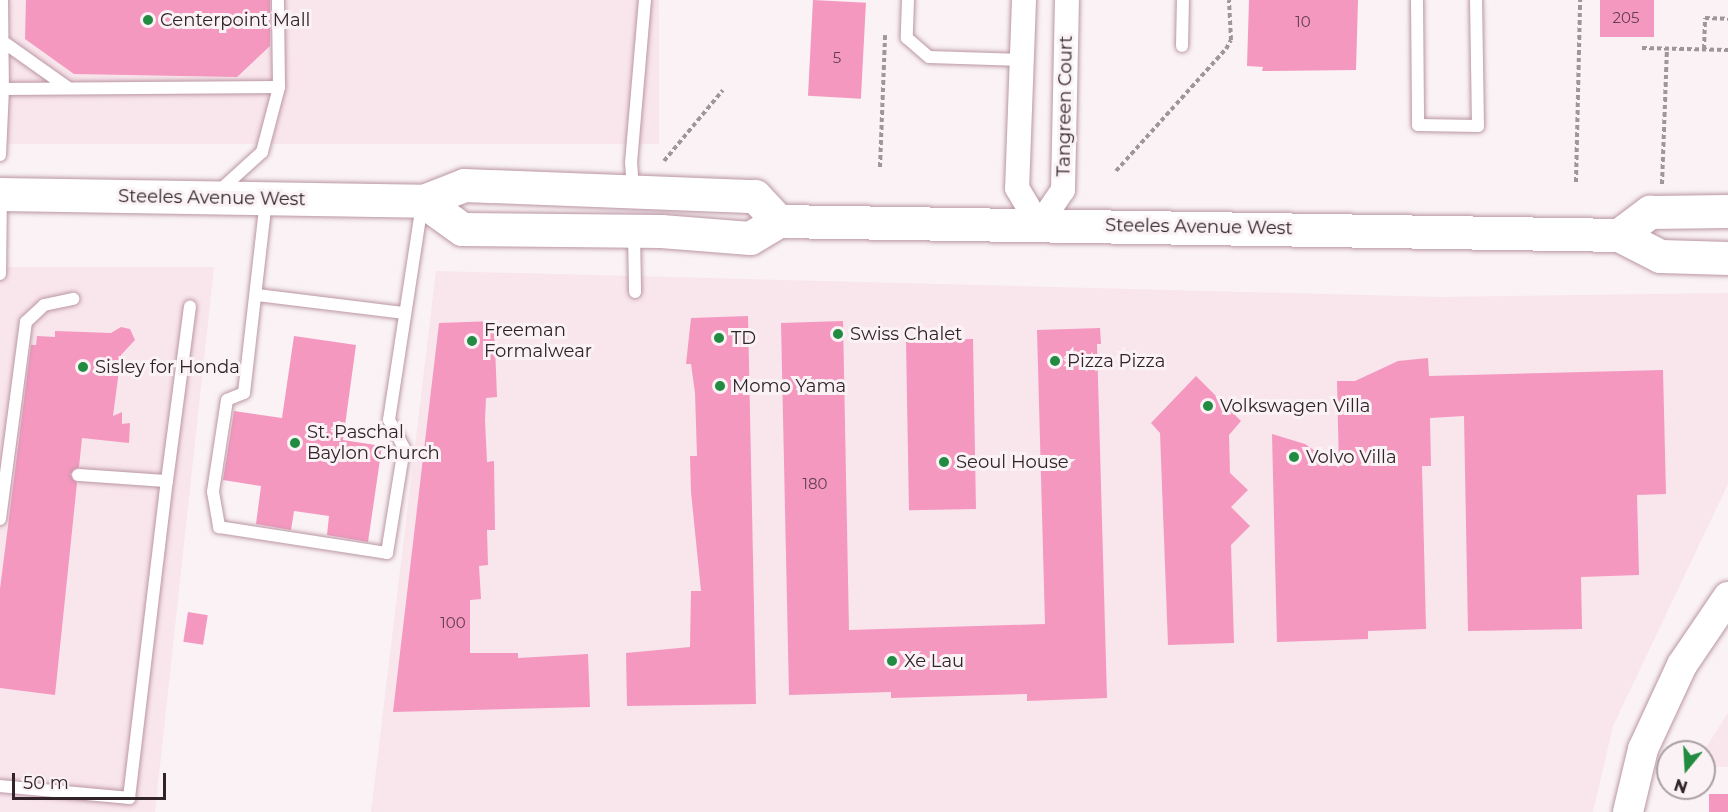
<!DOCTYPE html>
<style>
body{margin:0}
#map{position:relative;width:1728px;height:812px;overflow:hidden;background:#faf2f5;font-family:Montserrat,sans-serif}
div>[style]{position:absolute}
.built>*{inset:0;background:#f9e5ec;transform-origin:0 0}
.building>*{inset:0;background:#f498bf;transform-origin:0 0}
.path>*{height:4px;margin-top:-2px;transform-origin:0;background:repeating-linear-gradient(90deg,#a0969a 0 4.5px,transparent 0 7.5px)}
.roads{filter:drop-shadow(0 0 2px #ba96a4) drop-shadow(0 0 2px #ba96a4)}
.service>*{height:12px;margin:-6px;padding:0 6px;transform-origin:6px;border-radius:6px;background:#fff}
.minor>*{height:24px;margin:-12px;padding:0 12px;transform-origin:12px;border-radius:12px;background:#fff}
.tertiary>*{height:30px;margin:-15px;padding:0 15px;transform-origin:15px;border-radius:15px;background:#fff}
.secondary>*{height:33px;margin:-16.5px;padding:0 16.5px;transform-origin:16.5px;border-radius:16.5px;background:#fff}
.dots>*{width:16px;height:16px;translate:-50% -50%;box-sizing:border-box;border:3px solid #faf2f5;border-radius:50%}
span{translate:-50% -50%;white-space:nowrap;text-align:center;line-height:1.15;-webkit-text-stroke:6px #faf2f5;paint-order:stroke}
.number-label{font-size:15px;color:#62404e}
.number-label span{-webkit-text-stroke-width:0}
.poi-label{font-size:18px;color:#312329}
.left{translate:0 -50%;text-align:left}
.street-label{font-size:18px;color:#312329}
.north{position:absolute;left:1656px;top:740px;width:60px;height:60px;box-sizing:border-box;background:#faf2f5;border:2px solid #aa9fa3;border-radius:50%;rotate:198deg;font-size:16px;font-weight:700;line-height:24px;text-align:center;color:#312329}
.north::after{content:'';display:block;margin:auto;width:21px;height:27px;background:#218b41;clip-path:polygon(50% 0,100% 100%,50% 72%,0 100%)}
.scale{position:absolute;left:12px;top:773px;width:154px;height:27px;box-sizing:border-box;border:3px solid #312329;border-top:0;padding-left:8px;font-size:18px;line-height:21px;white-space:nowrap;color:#312329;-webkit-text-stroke:4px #faf2f5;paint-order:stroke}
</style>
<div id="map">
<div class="built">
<i style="left:0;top:0;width:659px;height:144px"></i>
<i style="clip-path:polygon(0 267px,214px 267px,155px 812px,0 812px)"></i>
<i style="clip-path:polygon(436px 271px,1441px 297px,1728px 293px,1728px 484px,1613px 726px,1593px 812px,371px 812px)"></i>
<i style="clip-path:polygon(1728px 713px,1728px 767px,1704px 766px,1703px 752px)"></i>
</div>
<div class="building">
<i style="clip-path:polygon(26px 0,270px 0,270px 46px,237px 77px,74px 74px,25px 39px)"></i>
<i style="left:813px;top:0;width:53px;height:96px;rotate:3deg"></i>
<i style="clip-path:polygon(1249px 0,1358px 0,1356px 70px,1262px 71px,1263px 67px,1247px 66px)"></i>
<i style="left:1600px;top:0;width:54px;height:37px"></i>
<i style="clip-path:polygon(748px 316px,756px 704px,627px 706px,626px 653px,690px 647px,691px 591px,701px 591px,691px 492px,690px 456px,697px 456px,695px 393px,691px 364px,686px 364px,691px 318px)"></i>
<i style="clip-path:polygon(494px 321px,497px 397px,486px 398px,485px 420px,487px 462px,494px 461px,495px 530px,487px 530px,488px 565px,479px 566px,481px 599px,470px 600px,470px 653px,518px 653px,518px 658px,588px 654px,590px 707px,393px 712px,439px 323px)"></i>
<i style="clip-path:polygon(843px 321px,849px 630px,1045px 624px,1037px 330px,1100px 328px,1101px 344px,1097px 344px,1107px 698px,1027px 701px,1027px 694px,891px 698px,891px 692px,789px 695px,781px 323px)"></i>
<i style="clip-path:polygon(121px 327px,130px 329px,135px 340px,121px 355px,113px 416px,122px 412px,122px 424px,130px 423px,129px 443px,82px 438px,79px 467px,70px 474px,77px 483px,55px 695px,0 688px,0 589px,31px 345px,36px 345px,37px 336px,55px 337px,55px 331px,111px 333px)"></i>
<i style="clip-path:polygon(294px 336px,356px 345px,343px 440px,382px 446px,368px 542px,327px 535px,329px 516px,294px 511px,291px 530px,256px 524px,261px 486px,223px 480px,234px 411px,282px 418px)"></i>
<i style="left:973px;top:339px;width:170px;height:67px;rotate:89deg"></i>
<i style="clip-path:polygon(1428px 358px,1429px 376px,1663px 370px,1666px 494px,1637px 495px,1639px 575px,1581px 577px,1582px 629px,1468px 631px,1464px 416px,1430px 418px,1431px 466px,1422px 466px,1426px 629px,1368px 631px,1368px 639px,1277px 642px,1272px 434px,1305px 444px,1339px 468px,1337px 381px,1355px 381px,1398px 361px)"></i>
<i style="clip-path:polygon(1196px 376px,1241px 421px,1229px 435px,1230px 473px,1248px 490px,1231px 507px,1250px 526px,1231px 545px,1234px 643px,1168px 645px,1160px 433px,1151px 423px)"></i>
<i style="left:188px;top:612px;width:20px;height:30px;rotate:9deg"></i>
<i style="left:1709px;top:794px;width:19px;height:18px"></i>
</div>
<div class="path">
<i style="left:1642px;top:48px;width:86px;rotate:1.3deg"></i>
<i style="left:1704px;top:49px;width:31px;rotate:-88deg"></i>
<i style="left:1705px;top:18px;width:23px;rotate:2deg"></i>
<i style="left:664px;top:161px;width:92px;rotate:-50.3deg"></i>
<i style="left:880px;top:167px;width:132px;rotate:-87.8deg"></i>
<i style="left:1116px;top:171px;width:164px;rotate:-48deg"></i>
<i style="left:1226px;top:49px;width:10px;rotate:-61deg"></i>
<i style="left:1231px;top:40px;width:40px;rotate:-92.9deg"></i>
<i style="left:1576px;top:182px;width:182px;rotate:-88.7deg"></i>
<i style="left:1662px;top:184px;width:135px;rotate:-87.9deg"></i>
</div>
<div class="roads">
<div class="service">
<i style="left:2px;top:0;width:89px;rotate:89.4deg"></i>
<i style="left:3px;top:89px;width:276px;rotate:-0.4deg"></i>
<i style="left:908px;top:0;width:38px;rotate:92deg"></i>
<i style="left:907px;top:38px;width:29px;rotate:41deg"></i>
<i style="left:929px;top:57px;width:94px;rotate:1.8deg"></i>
<i style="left:1417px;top:0;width:125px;rotate:89.5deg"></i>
<i style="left:1418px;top:125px;width:60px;rotate:1deg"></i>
<i style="left:1478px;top:126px;width:126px;rotate:-90.9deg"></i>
<i style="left:2px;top:41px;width:80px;rotate:35.3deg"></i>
<i style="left:1182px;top:46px;width:46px;rotate:-88.8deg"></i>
<i style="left:0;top:155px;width:66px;rotate:-87.4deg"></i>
<i style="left:633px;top:190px;width:27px;rotate:-94deg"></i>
<i style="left:631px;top:163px;width:164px;rotate:-85.1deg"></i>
<i style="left:219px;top:191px;width:58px;rotate:-42.2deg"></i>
<i style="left:262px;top:152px;width:67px;rotate:-75.3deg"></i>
<i style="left:279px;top:87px;width:87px;rotate:-90.7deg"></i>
<i style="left:266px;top:200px;width:194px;rotate:96.5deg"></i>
<i style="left:244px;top:393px;width:18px;rotate:158deg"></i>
<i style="left:227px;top:400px;width:93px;rotate:98.7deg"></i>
<i style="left:213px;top:492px;width:36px;rotate:80deg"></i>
<i style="left:219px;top:527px;width:170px;rotate:8.8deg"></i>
<i style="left:387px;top:553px;width:106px;rotate:-80.8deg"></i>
<i style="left:404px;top:448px;width:32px;rotate:-118deg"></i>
<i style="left:389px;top:420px;width:218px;rotate:-81.3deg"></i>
<i style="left:634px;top:232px;width:60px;rotate:89deg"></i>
<i style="left:0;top:274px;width:80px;rotate:-89.3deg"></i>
<i style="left:257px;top:295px;width:147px;rotate:7deg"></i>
<i style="left:78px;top:475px;width:89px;rotate:3.9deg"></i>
<i style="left:167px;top:481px;width:176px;rotate:-82.5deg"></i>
<i style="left:0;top:519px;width:199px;rotate:-82.5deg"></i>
<i style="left:26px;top:322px;width:25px;rotate:-43deg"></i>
<i style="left:44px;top:305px;width:30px;rotate:-12deg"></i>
<i style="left:0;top:786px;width:130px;rotate:5.3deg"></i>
<i style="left:129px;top:798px;width:319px;rotate:-83.2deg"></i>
</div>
<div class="minor">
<i style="left:1024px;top:0;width:188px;rotate:92.1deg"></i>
<i style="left:1017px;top:188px;width:43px;rotate:59.3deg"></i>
<i style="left:1039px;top:225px;width:42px;rotate:-55.6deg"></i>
<i style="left:1063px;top:190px;width:190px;rotate:-88.8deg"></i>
</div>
<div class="tertiary">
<i style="left:1628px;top:812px;width:65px;rotate:-76.6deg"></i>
<i style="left:1643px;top:749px;width:93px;rotate:-65.1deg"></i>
<i style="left:1682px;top:665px;width:82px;rotate:-55.9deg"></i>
</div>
<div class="secondary">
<i style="left:0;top:194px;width:423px;rotate:0.9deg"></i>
<i style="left:423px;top:201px;width:44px;rotate:-21.3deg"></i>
<i style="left:464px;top:185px;width:291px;rotate:2.2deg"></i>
<i style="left:755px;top:196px;width:34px;rotate:47deg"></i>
<i style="left:423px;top:201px;width:48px;rotate:35.7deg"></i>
<i style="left:462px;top:229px;width:199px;rotate:0.6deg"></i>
<i style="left:661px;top:231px;width:89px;rotate:4.5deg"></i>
<i style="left:750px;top:238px;width:33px;rotate:-31deg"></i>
<i style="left:778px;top:221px;width:841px;rotate:0.95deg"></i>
<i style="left:1619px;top:235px;width:46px;rotate:27.1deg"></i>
<i style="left:1660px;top:256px;width:68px;rotate:1.7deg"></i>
<i style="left:1619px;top:235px;width:39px;rotate:-37deg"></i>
<i style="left:1650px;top:212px;width:78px;rotate:-0.7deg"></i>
</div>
</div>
<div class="dots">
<i style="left:148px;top:20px;background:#218b41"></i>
<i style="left:838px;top:334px;background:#218b41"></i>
<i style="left:719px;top:338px;background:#218b41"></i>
<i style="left:472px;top:341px;background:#218b41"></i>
<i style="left:1055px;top:361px;background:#218b41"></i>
<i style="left:83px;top:367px;background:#218b41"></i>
<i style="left:720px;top:386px;background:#218b41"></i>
<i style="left:1208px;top:406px;background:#218b41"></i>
<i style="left:295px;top:443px;background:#218b41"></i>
<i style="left:1294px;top:457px;background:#218b41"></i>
<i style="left:944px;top:462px;background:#218b41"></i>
<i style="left:892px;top:661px;background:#218b41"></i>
</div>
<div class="number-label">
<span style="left:1626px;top:18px">205</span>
<span style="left:1303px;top:22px">10</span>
<span style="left:837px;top:58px">5</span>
<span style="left:815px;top:484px">180</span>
<span style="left:453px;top:623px">100</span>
</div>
<div class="poi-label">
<span class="left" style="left:160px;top:20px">Centerpoint Mall</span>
<span class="left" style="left:484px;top:341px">Freeman<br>Formalwear</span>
<span class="left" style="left:850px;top:334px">Swiss Chalet</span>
<span class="left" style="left:731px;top:338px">TD</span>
<span class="left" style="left:1067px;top:361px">Pizza Pizza</span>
<span class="left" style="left:95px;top:367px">Sisley for Honda</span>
<span class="left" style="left:732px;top:386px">Momo Yama</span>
<span class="left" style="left:1220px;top:406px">Volkswagen Villa</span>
<span class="left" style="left:307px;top:443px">St. Paschal<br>Baylon Church</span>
<span class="left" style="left:1306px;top:457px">Volvo Villa</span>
<span class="left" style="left:956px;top:462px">Seoul House</span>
<span class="left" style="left:904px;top:661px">Xe Lau</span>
</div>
<div class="street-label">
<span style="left:1065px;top:106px;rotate:-89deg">Tangreen Court</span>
<span style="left:212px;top:198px;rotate:1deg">Steeles Avenue West</span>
<span style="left:1199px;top:227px;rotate:1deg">Steeles Avenue West</span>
</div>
<div class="north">N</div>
<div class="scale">50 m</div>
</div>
